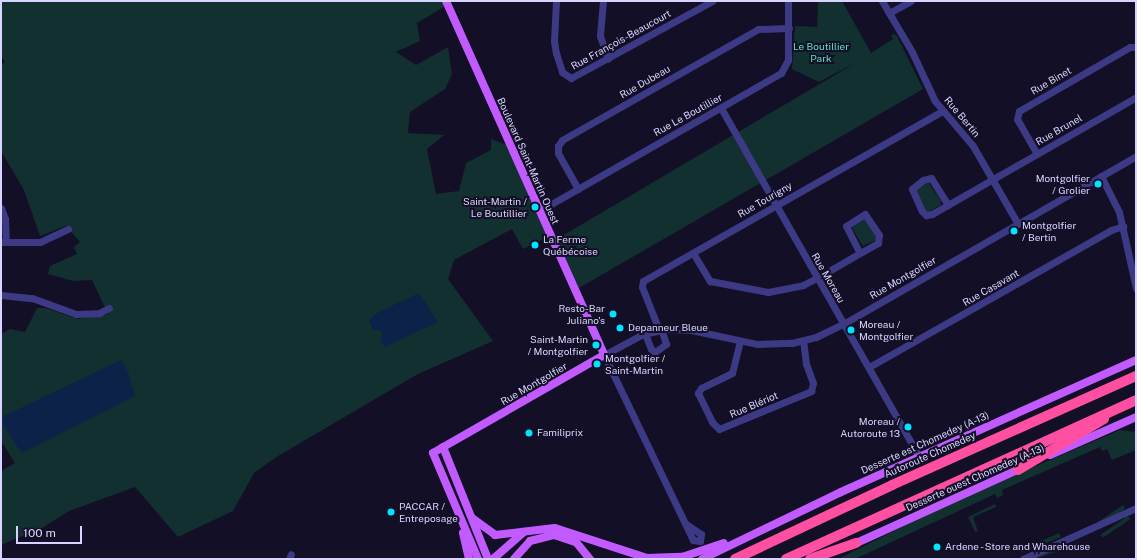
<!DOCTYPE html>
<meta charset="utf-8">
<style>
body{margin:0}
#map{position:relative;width:1137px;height:560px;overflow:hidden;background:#130f26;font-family:"Public Sans",sans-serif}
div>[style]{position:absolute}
.green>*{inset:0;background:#12302f;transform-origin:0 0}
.water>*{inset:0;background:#0c2248}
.minor>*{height:7px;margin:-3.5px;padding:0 3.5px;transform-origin:3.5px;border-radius:3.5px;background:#3d3a85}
.major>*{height:8px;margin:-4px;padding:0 4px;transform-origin:4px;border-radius:4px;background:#c25bff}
.highway>*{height:10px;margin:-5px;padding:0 5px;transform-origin:5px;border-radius:5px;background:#ff4fa3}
.dots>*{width:11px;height:11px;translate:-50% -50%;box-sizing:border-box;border:2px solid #130f26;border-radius:50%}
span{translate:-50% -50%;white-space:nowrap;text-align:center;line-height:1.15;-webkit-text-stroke:4px #130f26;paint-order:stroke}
.street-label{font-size:10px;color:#d9d4ff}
.park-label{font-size:10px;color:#5fe0c0}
.poi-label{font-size:10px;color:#d9d4ff}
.right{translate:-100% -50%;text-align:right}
.left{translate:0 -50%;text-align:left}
.frame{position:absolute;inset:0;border:2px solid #d9d4ff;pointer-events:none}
.scale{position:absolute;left:16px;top:526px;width:66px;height:18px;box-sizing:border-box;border:2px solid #d9d4ff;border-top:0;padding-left:5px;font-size:12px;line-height:14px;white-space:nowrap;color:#d9d4ff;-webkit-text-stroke:3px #130f26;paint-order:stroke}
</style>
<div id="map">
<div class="green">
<i style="clip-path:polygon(1px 1px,442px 1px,444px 7px,417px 23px,420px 41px,396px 52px,416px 65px,448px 47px,452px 74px,445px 89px,410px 112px,408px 133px,444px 135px,427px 149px,436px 194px,459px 191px,466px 163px,491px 150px,491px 139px,507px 145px,548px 237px,523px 249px,512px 229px,454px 260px,448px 279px,493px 341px,418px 374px,278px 456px,254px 473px,233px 511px,178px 537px,135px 487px,69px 511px,42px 528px,1px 545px,1px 471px,15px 463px,1px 441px,1px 334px,10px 329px,25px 332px,37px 308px,46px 308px,78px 319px,108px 314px,92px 280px,73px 281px,48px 274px,50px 266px,77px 254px,74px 247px,80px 242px,66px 226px,40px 236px,24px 190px,1px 151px,1px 65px,5px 62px,1px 56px)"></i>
<i style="clip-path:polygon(818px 1px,842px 1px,871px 53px,893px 39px,891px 35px,894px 34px,897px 36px,923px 89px,579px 288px,557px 239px,857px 62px,819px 82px,792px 69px,795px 26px,817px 27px)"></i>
<i style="clip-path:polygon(928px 182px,941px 201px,941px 205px,928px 212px,924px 208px,916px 190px)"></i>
<i style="clip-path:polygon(865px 219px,876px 235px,876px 240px,863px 246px,852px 228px)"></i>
<i style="clip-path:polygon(1120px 430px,1136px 432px,1136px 450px,1112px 460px,1107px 449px,1102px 451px,1100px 447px,1002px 490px,1003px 495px,997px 498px,995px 494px,855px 559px,838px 559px,952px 502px)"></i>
<i style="clip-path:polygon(995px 504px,996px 507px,973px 517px,978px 531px,975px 532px,968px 517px)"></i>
<i style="left:1123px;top:505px;width:4px;height:32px;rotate:56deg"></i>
<i style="left:1128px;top:516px;width:4px;height:33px;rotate:56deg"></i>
<i style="clip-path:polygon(1059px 533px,1061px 537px,1031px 549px,1030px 546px)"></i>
<i style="clip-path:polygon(1063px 545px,1065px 549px,1034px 559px,1034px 558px)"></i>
</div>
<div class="water">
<i style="clip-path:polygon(419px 293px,438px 322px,385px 347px,380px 341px,383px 333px,378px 330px,373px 330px,369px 320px,379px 312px)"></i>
<i style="clip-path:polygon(121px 360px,128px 372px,135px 396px,22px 453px,16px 445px,3px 424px,4px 416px)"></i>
</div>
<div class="minor">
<i style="left:556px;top:1px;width:40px;rotate:92.9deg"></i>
<i style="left:554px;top:41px;width:12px;rotate:81deg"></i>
<i style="left:556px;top:53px;width:20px;rotate:72deg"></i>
<i style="left:562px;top:72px;width:11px;rotate:34deg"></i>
<i style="left:571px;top:78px;width:161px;rotate:-28.6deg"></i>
<i style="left:603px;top:1px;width:35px;rotate:95deg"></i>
<i style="left:600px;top:36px;width:24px;rotate:71deg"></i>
<i style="left:882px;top:1px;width:59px;rotate:59.5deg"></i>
<i style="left:912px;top:52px;width:54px;rotate:64.9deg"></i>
<i style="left:935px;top:101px;width:59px;rotate:49.8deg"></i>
<i style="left:973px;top:146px;width:90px;rotate:60deg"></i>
<i style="left:889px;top:13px;width:25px;rotate:-29deg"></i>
<i style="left:721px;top:108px;width:400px;rotate:60.4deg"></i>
<i style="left:1037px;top:154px;width:40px;rotate:-119.7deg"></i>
<i style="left:1017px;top:119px;width:8px;rotate:-76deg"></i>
<i style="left:1019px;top:111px;width:128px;rotate:-30deg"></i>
<i style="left:1130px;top:47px;width:6px"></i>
<i style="left:1101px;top:176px;width:40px;rotate:63.4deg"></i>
<i style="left:1119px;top:212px;width:78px;rotate:77.4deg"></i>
<i style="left:578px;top:189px;width:41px;rotate:-119.1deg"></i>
<i style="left:558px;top:153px;width:7px;rotate:-90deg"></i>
<i style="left:558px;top:146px;width:7px;rotate:-56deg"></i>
<i style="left:562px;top:140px;width:225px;rotate:-29.5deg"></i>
<i style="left:758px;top:29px;width:31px;rotate:-2deg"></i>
<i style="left:948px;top:205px;width:32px;rotate:-122deg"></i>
<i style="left:931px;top:178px;width:8px;rotate:166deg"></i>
<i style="left:923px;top:180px;width:14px;rotate:141deg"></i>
<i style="left:912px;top:189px;width:24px;rotate:66deg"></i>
<i style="left:922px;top:211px;width:6px;rotate:45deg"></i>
<i style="left:926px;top:215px;width:6px;rotate:-9deg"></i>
<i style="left:932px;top:214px;width:235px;rotate:-29.8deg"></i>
<i style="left:1px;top:208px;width:12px;rotate:70deg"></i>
<i style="left:5px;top:219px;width:23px;rotate:88deg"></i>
<i style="left:539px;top:211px;width:279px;rotate:-29.7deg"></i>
<i style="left:781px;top:73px;width:15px;rotate:-62deg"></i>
<i style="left:788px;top:60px;width:59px;rotate:-90deg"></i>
<i style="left:1px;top:242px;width:39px"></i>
<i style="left:40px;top:242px;width:31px;rotate:-25deg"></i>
<i style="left:693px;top:253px;width:33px;rotate:59deg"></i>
<i style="left:710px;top:281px;width:59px;rotate:10.7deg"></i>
<i style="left:768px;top:292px;width:36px;rotate:-11deg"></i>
<i style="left:803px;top:285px;width:16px;rotate:-27deg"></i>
<i style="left:817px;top:278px;width:50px;rotate:-30.2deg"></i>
<i style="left:860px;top:253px;width:18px;rotate:-29deg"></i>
<i style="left:876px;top:244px;width:2px;rotate:-27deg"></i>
<i style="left:878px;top:243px;width:8px;rotate:-83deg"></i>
<i style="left:879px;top:235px;width:25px;rotate:-124deg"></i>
<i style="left:865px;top:214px;width:22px;rotate:148deg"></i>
<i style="left:846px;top:226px;width:30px;rotate:63deg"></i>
<i style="left:1px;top:295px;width:31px;rotate:6deg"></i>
<i style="left:32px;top:298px;width:47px;rotate:20deg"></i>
<i style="left:76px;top:314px;width:23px;rotate:-2deg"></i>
<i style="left:99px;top:313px;width:11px;rotate:-27deg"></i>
<i style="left:659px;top:330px;width:46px;rotate:-111.6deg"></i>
<i style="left:642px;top:287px;width:6px;rotate:-81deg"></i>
<i style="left:643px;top:281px;width:344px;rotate:-29.6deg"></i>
<i style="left:645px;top:334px;width:16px;rotate:68deg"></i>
<i style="left:651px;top:349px;width:5px;rotate:37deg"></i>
<i style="left:655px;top:352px;width:14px;rotate:-36deg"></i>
<i style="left:666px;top:344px;width:16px;rotate:-108deg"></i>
<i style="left:740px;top:341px;width:33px;rotate:104deg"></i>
<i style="left:732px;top:373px;width:34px;rotate:154deg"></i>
<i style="left:701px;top:388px;width:6px;rotate:121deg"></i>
<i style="left:698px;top:393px;width:32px;rotate:64deg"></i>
<i style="left:712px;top:422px;width:10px;rotate:45deg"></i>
<i style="left:719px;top:429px;width:100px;rotate:-22.4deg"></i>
<i style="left:811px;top:391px;width:8px;rotate:-76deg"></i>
<i style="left:813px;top:383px;width:20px;rotate:-110deg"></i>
<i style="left:806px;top:364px;width:23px;rotate:-97deg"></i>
<i style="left:869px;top:367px;width:278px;rotate:-29.5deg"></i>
<i style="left:1111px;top:230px;width:13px;rotate:-18deg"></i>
<i style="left:686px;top:524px;width:18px;rotate:34deg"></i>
<i style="left:701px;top:534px;width:7px;rotate:98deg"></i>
<i style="left:700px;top:541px;width:7px;rotate:-172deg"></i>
<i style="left:693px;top:540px;width:205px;rotate:-115.7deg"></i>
<i style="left:604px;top:355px;width:44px;rotate:-28.3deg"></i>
<i style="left:643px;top:334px;width:25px;rotate:-12deg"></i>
<i style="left:667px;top:329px;width:24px;rotate:2deg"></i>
<i style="left:691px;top:330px;width:67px;rotate:12deg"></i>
<i style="left:757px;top:344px;width:35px;rotate:-2deg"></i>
<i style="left:792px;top:343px;width:25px;rotate:-14deg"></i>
<i style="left:816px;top:337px;width:30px;rotate:-26deg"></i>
<i style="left:843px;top:324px;width:338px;rotate:-29.8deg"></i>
<i style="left:289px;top:559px;width:5px;rotate:-68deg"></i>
<i style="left:1023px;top:559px;width:124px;rotate:-24.3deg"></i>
</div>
<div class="major">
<i style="left:446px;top:1px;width:388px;rotate:65.9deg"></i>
<i style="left:604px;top:355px;width:197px;rotate:150.2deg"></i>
<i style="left:433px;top:453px;width:115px;rotate:67deg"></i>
<i style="left:443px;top:447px;width:121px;rotate:68.1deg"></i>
<i style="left:1050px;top:455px;width:94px;rotate:-23.8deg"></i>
<i style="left:472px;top:518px;width:29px;rotate:36deg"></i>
<i style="left:495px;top:535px;width:60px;rotate:-6.7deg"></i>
<i style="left:555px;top:528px;width:97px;rotate:18.1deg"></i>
<i style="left:647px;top:558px;width:35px;rotate:-2deg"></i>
<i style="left:682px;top:557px;width:44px;rotate:-18.4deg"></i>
<i style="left:463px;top:533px;width:27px;rotate:77deg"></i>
<i style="left:852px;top:545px;width:189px;rotate:-24.4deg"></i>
<i style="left:493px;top:559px;width:41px;rotate:-41.1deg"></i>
<i style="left:514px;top:559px;width:24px;rotate:-48deg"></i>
<i style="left:530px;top:541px;width:25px;rotate:-14deg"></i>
<i style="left:554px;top:535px;width:23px;rotate:18deg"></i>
<i style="left:576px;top:542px;width:22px;rotate:51deg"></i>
<i style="left:702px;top:559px;width:154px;rotate:-25.7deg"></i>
<i style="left:841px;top:492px;width:323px;rotate:-24.1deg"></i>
</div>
<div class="highway">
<i style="left:1018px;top:470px;width:100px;rotate:-30.7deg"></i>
<i style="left:735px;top:559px;width:174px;rotate:-25.2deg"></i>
<i style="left:892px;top:485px;width:267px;rotate:-24.1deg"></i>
<i style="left:786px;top:559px;width:384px;rotate:-24.4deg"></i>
<i style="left:810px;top:559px;width:49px;rotate:-19.2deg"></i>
</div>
<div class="dots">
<i style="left:1098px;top:184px;background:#00e5ff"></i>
<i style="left:535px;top:207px;background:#00e5ff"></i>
<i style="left:1014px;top:231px;background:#00e5ff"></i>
<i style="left:535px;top:245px;background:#00e5ff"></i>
<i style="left:613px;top:314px;background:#00e5ff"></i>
<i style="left:620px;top:328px;background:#00e5ff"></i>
<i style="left:851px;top:330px;background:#00e5ff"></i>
<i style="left:596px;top:345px;background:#00e5ff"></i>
<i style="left:597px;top:364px;background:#00e5ff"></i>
<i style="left:908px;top:427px;background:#00e5ff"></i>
<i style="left:529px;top:433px;background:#00e5ff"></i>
<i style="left:391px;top:512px;background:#00e5ff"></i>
<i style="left:937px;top:547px;background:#00e5ff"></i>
</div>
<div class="street-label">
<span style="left:621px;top:40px;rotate:-29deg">Rue François-Beaucourt</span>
<span style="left:1051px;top:81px;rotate:-30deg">Rue Binet</span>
<span style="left:645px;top:82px;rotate:-30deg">Rue Dubeau</span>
<span style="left:688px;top:115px;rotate:-29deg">Rue Le Boutillier</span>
<span style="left:962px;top:117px;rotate:50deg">Rue Bertin</span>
<span style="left:1059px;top:130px;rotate:-30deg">Rue Brunel</span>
<span style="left:528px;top:161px;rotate:66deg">Boulevard Saint-Martin Ouest</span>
<span style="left:765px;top:200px;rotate:-30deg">Rue Tourigny</span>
<span style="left:828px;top:278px;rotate:60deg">Rue Moreau</span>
<span style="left:903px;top:278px;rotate:-30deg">Rue Montgolfier</span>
<span style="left:991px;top:288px;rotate:-30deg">Rue Casavant</span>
<span style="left:534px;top:384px;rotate:-30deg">Rue Montgolfier</span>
<span style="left:754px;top:405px;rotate:-23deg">Rue Blériot</span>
<span style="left:925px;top:443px;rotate:-24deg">Desserte est Chomedey (A-13)</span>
<span style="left:930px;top:455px;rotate:-24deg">Autoroute Chomedey</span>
<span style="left:975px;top:478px;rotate:-24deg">Desserte ouest Chomedey (A-13)</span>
</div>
<div class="park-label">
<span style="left:821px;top:52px">Le Boutillier<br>Park</span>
</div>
<div class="poi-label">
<span class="right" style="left:1090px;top:184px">Montgolfier<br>/ Grolier</span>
<span class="right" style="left:527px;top:207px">Saint-Martin /<br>Le Boutillier</span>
<span class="left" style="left:1022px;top:231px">Montgolfier<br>/ Bertin</span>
<span class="left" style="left:543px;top:245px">La Ferme<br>Québécoise</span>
<span class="right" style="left:605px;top:314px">Resto-Bar<br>Juliano's</span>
<span class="left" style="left:859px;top:330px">Moreau /<br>Montgolfier</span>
<span class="left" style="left:628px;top:328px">Depanneur Bleue</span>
<span class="right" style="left:588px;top:345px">Saint-Martin<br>/ Montgolfier</span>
<span class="left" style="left:605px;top:364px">Montgolfier /<br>Saint-Martin</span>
<span class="right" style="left:900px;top:427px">Moreau /<br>Autoroute 13</span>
<span class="left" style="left:537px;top:433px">Familiprix</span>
<span class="left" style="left:399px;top:512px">PACCAR /<br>Entreposage</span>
<span class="left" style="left:945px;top:547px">Ardene - Store and Wharehouse</span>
</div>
<div class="frame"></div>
<div class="scale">100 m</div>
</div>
